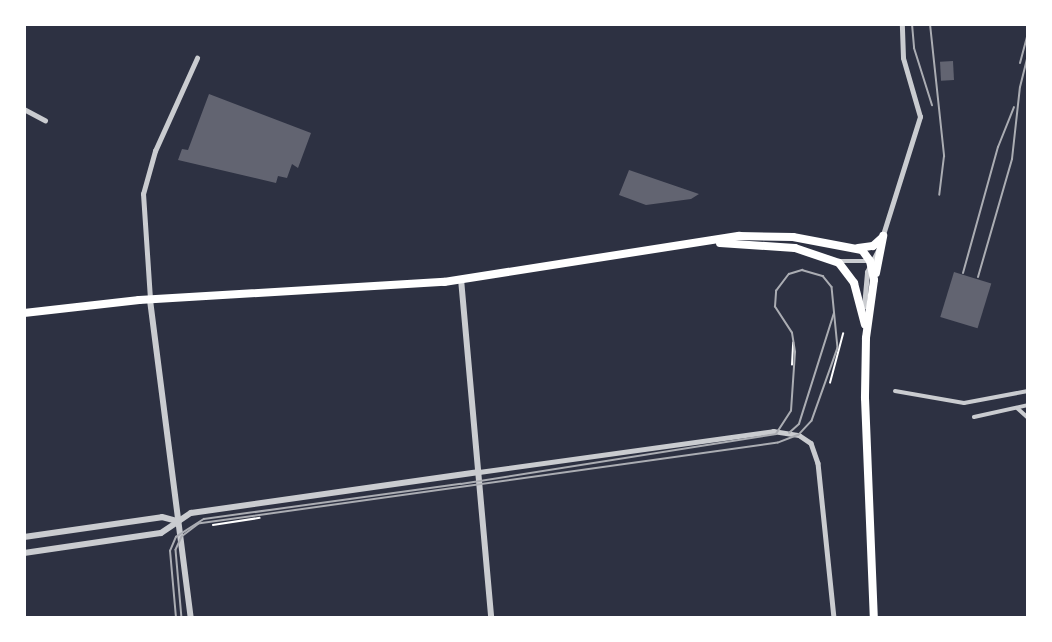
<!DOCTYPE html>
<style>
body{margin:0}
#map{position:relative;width:1052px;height:642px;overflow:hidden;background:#2d3142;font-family:"PT Sans",sans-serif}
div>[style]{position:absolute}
.building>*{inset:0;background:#626471;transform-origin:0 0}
.path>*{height:1.5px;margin:-0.75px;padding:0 0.75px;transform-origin:0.75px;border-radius:0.75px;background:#fff}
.pedestrian>*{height:4px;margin:-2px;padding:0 2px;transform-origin:2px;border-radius:2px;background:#caccd0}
.minor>*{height:4.5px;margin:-2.25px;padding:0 2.25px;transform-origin:2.25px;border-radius:2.25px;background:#caccd0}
.tertiary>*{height:6px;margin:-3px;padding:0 3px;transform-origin:3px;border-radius:3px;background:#caccd0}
.primary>*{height:8px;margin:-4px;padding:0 4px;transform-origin:4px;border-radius:4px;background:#fff}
.tram>*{height:1.5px;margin:-0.75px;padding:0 0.75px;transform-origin:0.75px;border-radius:0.75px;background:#abadb3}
.rail>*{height:2px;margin:-1px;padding:0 1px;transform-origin:1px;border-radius:1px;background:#abadb3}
span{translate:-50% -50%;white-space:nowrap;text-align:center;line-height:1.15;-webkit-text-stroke:6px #fff;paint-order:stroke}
.frame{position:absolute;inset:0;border:26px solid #fff;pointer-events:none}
</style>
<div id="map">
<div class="building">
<i style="left:953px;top:61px;width:19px;height:13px;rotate:87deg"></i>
<i style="clip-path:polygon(209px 94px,311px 133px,298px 168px,292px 164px,287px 178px,278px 176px,276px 183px,178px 160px,182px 149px,188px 150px)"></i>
<i style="clip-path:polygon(629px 170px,661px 181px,699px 194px,691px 199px,646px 205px,619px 195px)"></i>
<i style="left:954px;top:272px;width:39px;height:47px;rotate:17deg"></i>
</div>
<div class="path">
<i style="left:792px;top:365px;width:22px;rotate:-87deg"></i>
<i style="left:830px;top:383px;width:51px;rotate:-75.1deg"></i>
<i style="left:213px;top:525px;width:47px;rotate:-8.7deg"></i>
</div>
<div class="pedestrian">
<i style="left:895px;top:391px;width:70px;rotate:9.9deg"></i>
<i style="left:964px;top:403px;width:65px;rotate:-10.6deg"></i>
<i style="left:1017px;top:408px;width:15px;rotate:42deg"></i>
<i style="left:974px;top:417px;width:55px;rotate:-12.5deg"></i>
</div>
<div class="minor">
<i style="left:24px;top:109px;width:24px;rotate:28deg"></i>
<i style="left:882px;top:238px;width:127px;rotate:-72.6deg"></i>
<i style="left:920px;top:117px;width:61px;rotate:-106.1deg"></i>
<i style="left:903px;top:58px;width:34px;rotate:-92deg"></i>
<i style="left:838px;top:261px;width:32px"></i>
<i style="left:150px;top:299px;width:105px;rotate:-93.8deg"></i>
<i style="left:143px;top:194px;width:45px;rotate:-74.4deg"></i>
<i style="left:155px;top:151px;width:102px;rotate:-65.7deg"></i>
<i style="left:864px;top:307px;width:35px;rotate:-85deg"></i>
<i style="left:867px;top:272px;width:27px;rotate:-63deg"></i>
<i style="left:479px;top:472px;width:297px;rotate:-7.9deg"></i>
<i style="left:773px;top:431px;width:26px;rotate:9deg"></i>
<i style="left:799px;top:435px;width:14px;rotate:34deg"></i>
<i style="left:811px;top:443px;width:21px;rotate:71deg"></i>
<i style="left:818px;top:463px;width:156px;rotate:84.1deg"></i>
</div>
<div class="tertiary">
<i style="left:461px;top:279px;width:340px;rotate:84.9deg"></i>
<i style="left:150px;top:300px;width:321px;rotate:82.7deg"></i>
<i style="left:24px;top:537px;width:139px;rotate:-8.2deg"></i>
<i style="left:162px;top:517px;width:16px;rotate:15deg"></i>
<i style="left:24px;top:553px;width:138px;rotate:-8.3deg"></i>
<i style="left:161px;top:533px;width:36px;rotate:-34deg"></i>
<i style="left:191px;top:513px;width:291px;rotate:-8.1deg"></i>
</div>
<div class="primary">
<i style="left:720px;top:243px;width:75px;rotate:3.8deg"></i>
<i style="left:795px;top:248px;width:46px;rotate:18.8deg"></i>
<i style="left:839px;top:263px;width:25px;rotate:53deg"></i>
<i style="left:854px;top:283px;width:43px;rotate:75.3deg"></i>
<i style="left:858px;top:248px;width:15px;rotate:-8deg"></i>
<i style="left:873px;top:246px;width:12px;rotate:-42deg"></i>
<i style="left:876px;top:273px;width:38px;rotate:-79deg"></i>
<i style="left:24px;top:313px;width:116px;rotate:-6.4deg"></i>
<i style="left:139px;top:300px;width:306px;rotate:-3.4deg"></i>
<i style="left:444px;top:282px;width:299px;rotate:-8.9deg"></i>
<i style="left:739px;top:236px;width:54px;rotate:1.1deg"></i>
<i style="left:793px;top:237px;width:70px;rotate:10.7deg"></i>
<i style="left:862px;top:250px;width:14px;rotate:54deg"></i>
<i style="left:870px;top:261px;width:19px;rotate:78deg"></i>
<i style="left:874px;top:280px;width:59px;rotate:97.9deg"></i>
<i style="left:866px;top:338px;width:60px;rotate:91deg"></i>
<i style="left:865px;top:398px;width:220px;rotate:87.7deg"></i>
</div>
<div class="tram">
<i style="left:789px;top:433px;width:13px;rotate:-42deg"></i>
<i style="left:799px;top:424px;width:116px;rotate:-72.5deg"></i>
<i style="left:176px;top:618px;width:67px;rotate:-95.1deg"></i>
<i style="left:170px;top:551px;width:15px;rotate:-67deg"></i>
<i style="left:176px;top:537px;width:33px;rotate:-33deg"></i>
<i style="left:204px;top:519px;width:259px;rotate:-7.8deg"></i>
<i style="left:461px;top:484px;width:319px;rotate:-9deg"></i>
<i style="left:776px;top:434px;width:27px;rotate:-57deg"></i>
<i style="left:791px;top:411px;width:59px;rotate:-86.1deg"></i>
<i style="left:795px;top:352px;width:19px;rotate:-99deg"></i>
<i style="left:792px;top:333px;width:31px;rotate:-123deg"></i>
<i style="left:775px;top:307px;width:16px;rotate:-86deg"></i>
<i style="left:776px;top:291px;width:21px;rotate:-53deg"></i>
<i style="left:789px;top:274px;width:14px;rotate:-17deg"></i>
<i style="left:802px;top:270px;width:22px;rotate:16deg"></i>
<i style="left:823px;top:276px;width:14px;rotate:51deg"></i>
<i style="left:832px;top:287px;width:61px;rotate:84.4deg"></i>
<i style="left:838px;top:348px;width:77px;rotate:109.6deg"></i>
<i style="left:812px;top:421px;width:19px;rotate:133deg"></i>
<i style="left:799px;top:435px;width:22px;rotate:159deg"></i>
<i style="left:778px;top:443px;width:585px;rotate:172.04deg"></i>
<i style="left:199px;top:524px;width:21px;rotate:143deg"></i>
<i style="left:182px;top:537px;width:14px;rotate:115deg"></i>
<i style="left:176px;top:550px;width:68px;rotate:85deg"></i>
</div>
<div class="rail">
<i style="left:912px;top:24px;width:24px;rotate:85deg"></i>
<i style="left:914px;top:48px;width:60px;rotate:72.5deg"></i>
<i style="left:930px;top:24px;width:133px;rotate:83.9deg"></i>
<i style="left:944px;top:156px;width:39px;rotate:97deg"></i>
<i style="left:1020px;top:63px;width:30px;rotate:-75deg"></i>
<i style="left:963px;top:273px;width:131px;rotate:-74.5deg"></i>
<i style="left:998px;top:147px;width:43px;rotate:-68.2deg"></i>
<i style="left:978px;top:277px;width:123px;rotate:-73.9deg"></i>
<i style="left:1012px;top:159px;width:72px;rotate:-83.7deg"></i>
<i style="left:1020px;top:87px;width:33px;rotate:-76deg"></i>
</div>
<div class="frame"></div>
</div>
